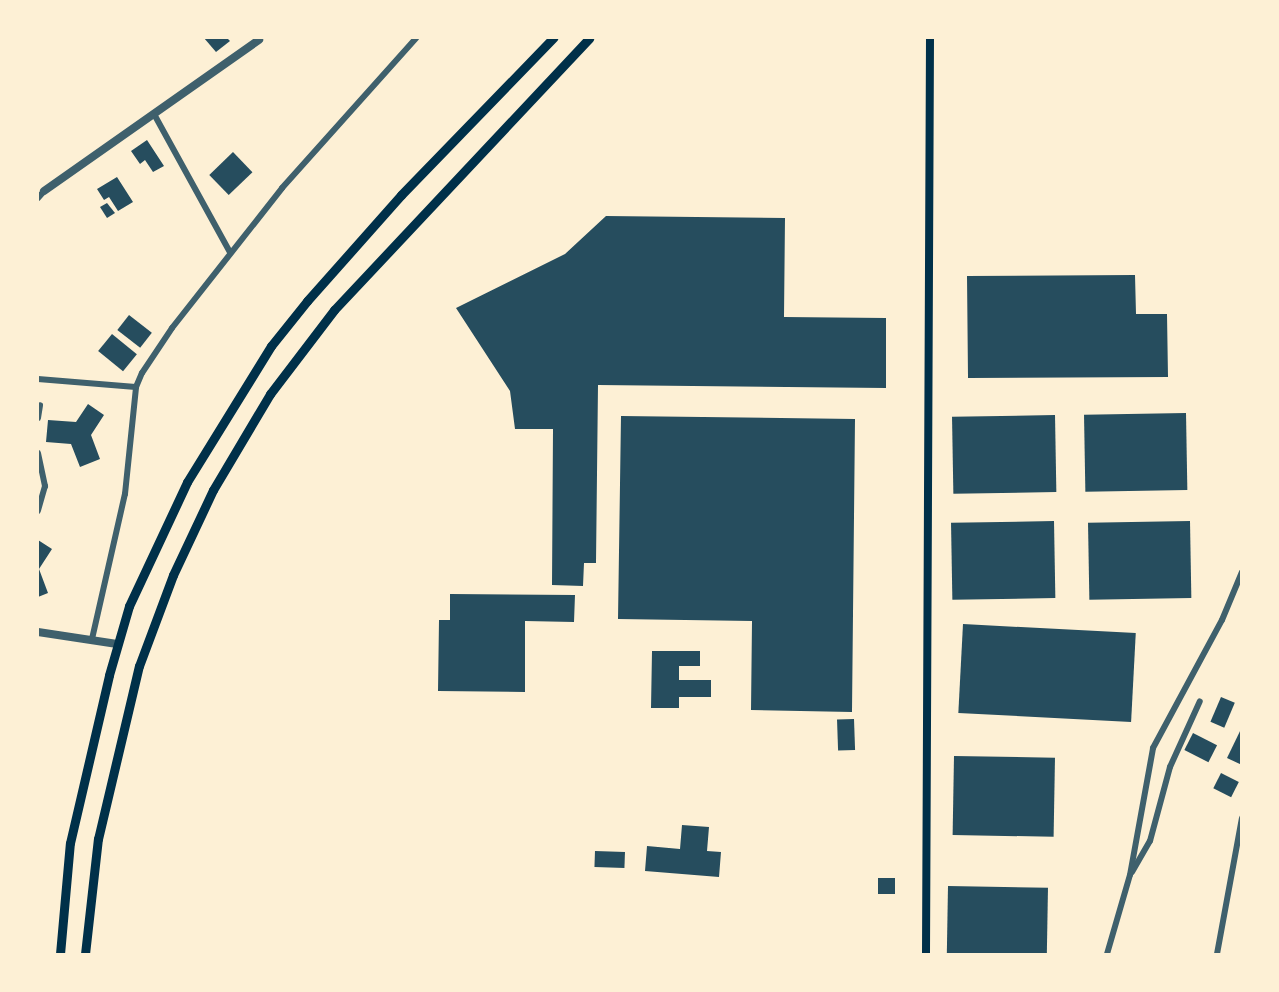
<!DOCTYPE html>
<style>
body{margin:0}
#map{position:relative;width:1279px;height:992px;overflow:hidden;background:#fdf0d5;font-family:"Work Sans",sans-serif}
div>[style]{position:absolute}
.building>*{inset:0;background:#264d5e;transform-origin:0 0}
.minor>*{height:6px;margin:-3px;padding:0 3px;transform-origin:3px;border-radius:3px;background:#3f606c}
.tertiary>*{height:8px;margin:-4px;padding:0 4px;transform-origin:4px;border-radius:4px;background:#3f606c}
.secondary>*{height:8px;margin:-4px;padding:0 4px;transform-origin:4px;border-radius:4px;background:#003049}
.primary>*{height:9px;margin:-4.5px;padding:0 4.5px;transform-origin:4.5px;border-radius:4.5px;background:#003049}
span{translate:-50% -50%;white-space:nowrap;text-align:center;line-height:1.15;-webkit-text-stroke:4.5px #fdf0d5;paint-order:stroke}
.frame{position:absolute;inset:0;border:39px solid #fdf0d5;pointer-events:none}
</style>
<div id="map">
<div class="building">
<i style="clip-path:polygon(204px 38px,227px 38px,230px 41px,216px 52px)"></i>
<i style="clip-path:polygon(147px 140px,164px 166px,153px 172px,145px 160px,140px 164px,131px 151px)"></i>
<i style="left:233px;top:152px;width:28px;height:33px;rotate:46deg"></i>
<i style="clip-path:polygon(117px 177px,133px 202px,118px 211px,109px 197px,104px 200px,97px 189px)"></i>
<i style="clip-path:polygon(107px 203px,115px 213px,107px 218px,100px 207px)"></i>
<i style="clip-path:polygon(606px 216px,785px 218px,784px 317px,886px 318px,886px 388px,598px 385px,596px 563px,584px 563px,583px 586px,552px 585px,553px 429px,515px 429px,510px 391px,456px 308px,565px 254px)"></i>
<i style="clip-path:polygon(1135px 275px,1136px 314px,1167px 314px,1168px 377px,968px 378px,967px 276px)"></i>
<i style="left:129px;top:315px;width:29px;height:19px;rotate:38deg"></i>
<i style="left:112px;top:334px;width:32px;height:22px;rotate:39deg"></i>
<i style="clip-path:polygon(88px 404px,104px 415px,91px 435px,100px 459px,80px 467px,71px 444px,46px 442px,48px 420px,76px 422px)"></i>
<i style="left:1186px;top:413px;width:77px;height:102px;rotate:89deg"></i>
<i style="left:1055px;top:415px;width:77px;height:103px;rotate:89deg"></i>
<i style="clip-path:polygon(621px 416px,855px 419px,852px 712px,751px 710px,752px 621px,618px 619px)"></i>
<i style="left:1054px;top:521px;width:77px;height:103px;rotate:89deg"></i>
<i style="left:1190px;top:521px;width:77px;height:102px;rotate:89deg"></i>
<i style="clip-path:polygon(38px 540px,52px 549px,39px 569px,48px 593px,38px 597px)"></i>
<i style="clip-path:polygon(450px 594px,575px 595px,574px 622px,525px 621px,525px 692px,438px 691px,439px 620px,450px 620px)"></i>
<i style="left:963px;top:624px;width:173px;height:89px;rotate:3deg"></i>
<i style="clip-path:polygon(652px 651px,700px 651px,700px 666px,679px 666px,679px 680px,711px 680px,711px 697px,679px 697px,679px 708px,651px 708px)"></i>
<i style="left:1221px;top:697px;width:15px;height:27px;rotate:23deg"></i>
<i style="left:854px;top:719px;width:31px;height:17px;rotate:88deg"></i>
<i style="clip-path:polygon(1242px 727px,1242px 765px,1227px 758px)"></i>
<i style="left:1193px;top:733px;width:27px;height:19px;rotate:27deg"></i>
<i style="left:954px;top:756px;width:101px;height:79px;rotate:1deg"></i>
<i style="left:1221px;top:773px;width:20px;height:17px;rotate:27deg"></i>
<i style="clip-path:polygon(682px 825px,709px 827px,707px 851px,721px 852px,719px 877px,645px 871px,647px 846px,680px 849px)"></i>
<i style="left:595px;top:851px;width:30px;height:16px;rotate:2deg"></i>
<i style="left:878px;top:878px;width:17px;height:16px"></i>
<i style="left:948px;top:886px;width:100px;height:68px;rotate:1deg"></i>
</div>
<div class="minor">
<i style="left:154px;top:114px;width:158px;rotate:61.2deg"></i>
<i style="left:38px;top:198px;width:9px;rotate:-49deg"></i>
<i style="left:38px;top:379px;width:98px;rotate:4.7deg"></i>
<i style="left:38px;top:418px;width:13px;rotate:-81deg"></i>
<i style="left:38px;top:453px;width:34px;rotate:78deg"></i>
<i style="left:45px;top:486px;width:26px;rotate:106deg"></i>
<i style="left:92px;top:639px;width:149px;rotate:-77.2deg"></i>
<i style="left:125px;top:494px;width:108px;rotate:-84.1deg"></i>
<i style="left:136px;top:387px;width:15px;rotate:-67deg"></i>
<i style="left:142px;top:373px;width:54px;rotate:-56.3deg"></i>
<i style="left:172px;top:328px;width:178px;rotate:-51.8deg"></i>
<i style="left:282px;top:188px;width:201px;rotate:-48.2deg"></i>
<i style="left:1132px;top:872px;width:36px;rotate:-60deg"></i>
<i style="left:1150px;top:841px;width:77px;rotate:-74.9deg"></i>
<i style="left:1170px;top:767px;width:72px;rotate:-65.6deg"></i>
<i style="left:1107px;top:954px;width:82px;rotate:-73.8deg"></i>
<i style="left:1130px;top:875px;width:129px;rotate:-79.7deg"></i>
<i style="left:1153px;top:748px;width:145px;rotate:-61.7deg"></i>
<i style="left:1222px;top:620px;width:52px;rotate:-67.4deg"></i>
<i style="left:1217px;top:954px;width:138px;rotate:-79.6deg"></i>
</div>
<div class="tertiary">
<i style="left:44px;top:191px;width:263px;rotate:-35.1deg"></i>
<i style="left:38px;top:632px;width:80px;rotate:8.6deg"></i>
</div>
<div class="secondary">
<i style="left:926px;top:954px;width:916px;rotate:-89.75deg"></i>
</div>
<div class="primary">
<i style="left:60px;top:954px;width:111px;rotate:-84.9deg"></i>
<i style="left:70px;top:843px;width:172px;rotate:-76.9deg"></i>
<i style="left:109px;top:675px;width:72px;rotate:-73.8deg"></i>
<i style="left:129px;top:606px;width:137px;rotate:-64.9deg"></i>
<i style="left:187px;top:482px;width:160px;rotate:-58.3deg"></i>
<i style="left:271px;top:346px;width:58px;rotate:-51.3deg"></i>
<i style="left:307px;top:301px;width:142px;rotate:-48.4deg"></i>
<i style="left:401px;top:195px;width:219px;rotate:-45.9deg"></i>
<i style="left:85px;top:954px;width:116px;rotate:-83.6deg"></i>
<i style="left:98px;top:839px;width:178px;rotate:-76.7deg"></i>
<i style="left:139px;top:666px;width:97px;rotate:-69.5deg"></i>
<i style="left:173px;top:575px;width:94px;rotate:-64.8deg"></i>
<i style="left:213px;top:490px;width:112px;rotate:-59.3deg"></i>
<i style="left:270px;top:394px;width:106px;rotate:-52.7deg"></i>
<i style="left:334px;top:310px;width:373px;rotate:-46.8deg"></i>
</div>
<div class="frame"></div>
</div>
